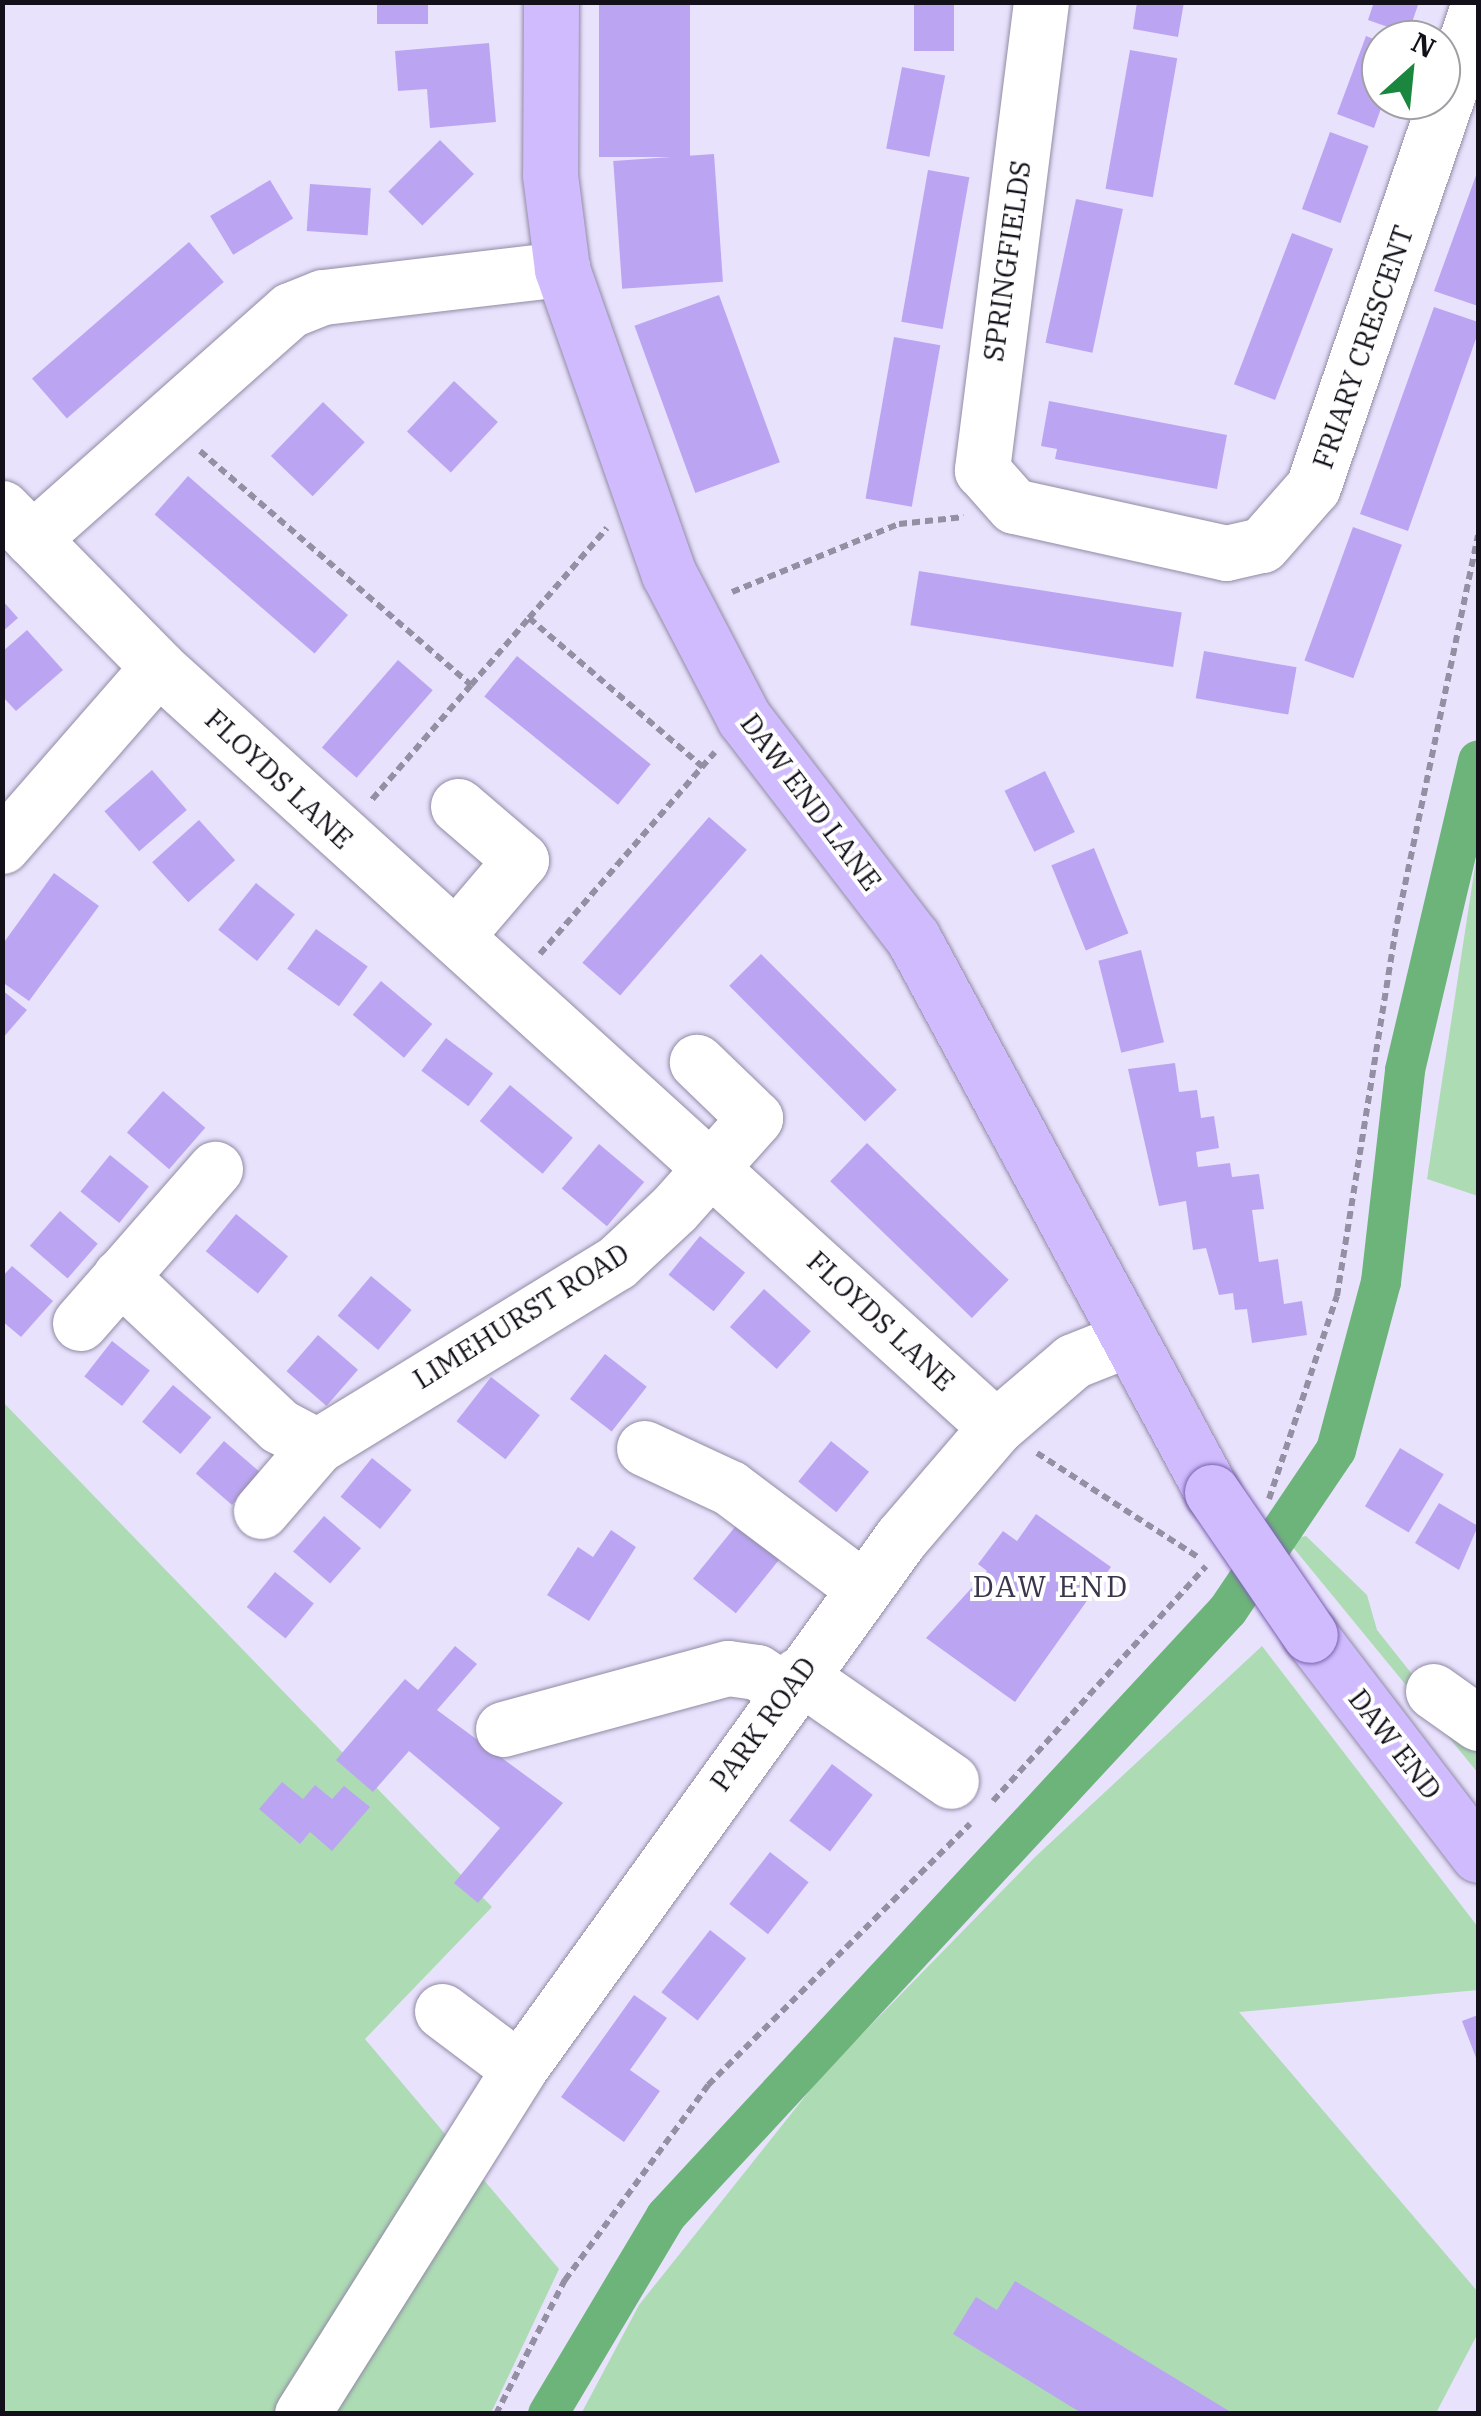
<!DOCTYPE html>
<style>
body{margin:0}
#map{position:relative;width:1481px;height:2416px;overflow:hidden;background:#e9e2fd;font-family:"IBM Plex Serif",serif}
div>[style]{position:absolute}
.green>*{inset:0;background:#addbb4}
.canal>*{height:40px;margin:-20px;padding:0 20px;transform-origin:20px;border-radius:20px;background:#6db47a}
.building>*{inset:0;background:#bba5f3;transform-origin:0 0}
.path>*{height:6px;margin-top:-3px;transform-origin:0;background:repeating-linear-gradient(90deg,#948fa3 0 8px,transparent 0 13px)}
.roads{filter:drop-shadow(0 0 2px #918ba4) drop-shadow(0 0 2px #918ba4)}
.minor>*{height:55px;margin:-27.5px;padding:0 27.5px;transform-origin:27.5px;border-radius:27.5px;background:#fff}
.major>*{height:55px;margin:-27.5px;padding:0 27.5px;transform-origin:27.5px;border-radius:27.5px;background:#d0bbfe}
.bridges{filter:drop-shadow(0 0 2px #7961ae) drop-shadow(0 0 2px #7961ae)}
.major-bridge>*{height:55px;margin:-27.5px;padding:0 27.5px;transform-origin:27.5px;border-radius:27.5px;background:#d0bbfe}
span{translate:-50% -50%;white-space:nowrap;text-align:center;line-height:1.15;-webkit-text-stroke:8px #fff;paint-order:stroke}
.street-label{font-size:28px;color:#131019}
.neighbourhood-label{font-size:30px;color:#3a354a;letter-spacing:2.5px}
.frame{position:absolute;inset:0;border:5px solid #131019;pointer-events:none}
.north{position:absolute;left:1361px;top:20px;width:100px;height:100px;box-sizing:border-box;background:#fff;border:2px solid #a19fa3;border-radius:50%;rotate:27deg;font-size:28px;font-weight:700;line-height:40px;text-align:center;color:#131019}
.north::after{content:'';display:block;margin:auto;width:35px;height:45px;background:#1b873e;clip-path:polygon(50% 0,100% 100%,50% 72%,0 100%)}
</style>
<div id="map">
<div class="green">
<i style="clip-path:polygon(1478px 847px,1478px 1196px,1427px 1179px)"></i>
<i style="clip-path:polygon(2px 1401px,492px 1907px,365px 2039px,559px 2269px,491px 2413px,3px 2413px)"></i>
<i style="clip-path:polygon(1306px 1536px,1367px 1595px,1377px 1630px,1446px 1717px,1478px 1739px,1478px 1773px,1287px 1540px)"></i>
<i style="clip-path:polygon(1262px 1646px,1478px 1927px,1478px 1990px,1239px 2012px,1478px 2292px,1478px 2333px,1436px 2413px,581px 2414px,639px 2305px,822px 2075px,1034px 1858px)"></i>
</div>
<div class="canal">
<i style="left:548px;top:2414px;width:230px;rotate:-59.2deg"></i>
<i style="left:666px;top:2216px;width:826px;rotate:-47.16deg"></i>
<i style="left:1228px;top:1610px;width:193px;rotate:-56deg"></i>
<i style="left:1336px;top:1450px;width:174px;rotate:-75deg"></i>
<i style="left:1381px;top:1282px;width:213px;rotate:-83.5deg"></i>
<i style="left:1405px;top:1070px;width:318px;rotate:-76.7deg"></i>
</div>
<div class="building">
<i style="left:377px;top:2px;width:51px;height:22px"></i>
<i style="left:599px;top:2px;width:91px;height:155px"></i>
<i style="left:914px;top:2px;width:40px;height:49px"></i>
<i style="clip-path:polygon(1137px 2px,1184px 2px,1178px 37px,1133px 29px)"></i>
<i style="clip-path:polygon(1374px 2px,1419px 2px,1408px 34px,1368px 20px)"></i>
<i style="clip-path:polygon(1366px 36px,1381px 42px,1384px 100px,1374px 128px,1337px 114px)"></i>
<i style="clip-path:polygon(489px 43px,496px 122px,430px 128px,427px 89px,398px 91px,395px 51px)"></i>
<i style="left:1130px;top:50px;width:48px;height:141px;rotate:10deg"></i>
<i style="left:902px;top:67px;width:44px;height:83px;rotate:11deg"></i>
<i style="left:1330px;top:132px;width:41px;height:82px;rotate:20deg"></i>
<i style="left:440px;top:140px;width:48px;height:73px;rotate:45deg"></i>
<i style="left:714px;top:154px;width:128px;height:101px;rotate:86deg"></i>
<i style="left:928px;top:170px;width:42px;height:154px;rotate:10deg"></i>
<i style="clip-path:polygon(1478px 170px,1478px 306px,1434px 291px)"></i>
<i style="left:270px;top:180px;width:45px;height:70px;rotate:59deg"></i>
<i style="left:310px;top:184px;width:61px;height:47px;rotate:4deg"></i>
<i style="left:1076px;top:199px;width:48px;height:147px;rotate:12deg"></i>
<i style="left:1292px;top:233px;width:44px;height:162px;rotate:21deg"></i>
<i style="left:189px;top:242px;width:53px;height:208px;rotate:49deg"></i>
<i style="left:719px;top:295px;width:178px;height:90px;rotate:70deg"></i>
<i style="clip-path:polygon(1434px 307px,1478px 322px,1478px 333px,1408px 531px,1360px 514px)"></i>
<i style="left:894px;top:337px;width:47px;height:164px;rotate:10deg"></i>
<i style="left:454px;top:381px;width:60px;height:69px;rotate:43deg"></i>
<i style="clip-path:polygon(1049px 401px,1227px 435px,1217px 489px,1055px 459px,1057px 449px,1041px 446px)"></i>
<i style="left:323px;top:402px;width:58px;height:75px;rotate:44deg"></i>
<i style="left:188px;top:476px;width:212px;height:51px;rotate:41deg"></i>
<i style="left:1353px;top:527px;width:52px;height:142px;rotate:20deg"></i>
<i style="left:919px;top:571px;width:266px;height:55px;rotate:9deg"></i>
<i style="clip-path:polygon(2px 600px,18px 618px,2px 632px)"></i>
<i style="clip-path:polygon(27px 630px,63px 670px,16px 711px,2px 696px,2px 652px)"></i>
<i style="left:1204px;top:651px;width:94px;height:48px;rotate:10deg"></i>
<i style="left:517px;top:656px;width:172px;height:52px;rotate:39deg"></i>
<i style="left:398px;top:660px;width:46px;height:116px;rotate:41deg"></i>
<i style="left:152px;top:770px;width:53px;height:63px;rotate:49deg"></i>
<i style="left:1045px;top:771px;width:68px;height:45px;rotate:64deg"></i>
<i style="left:709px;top:817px;width:50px;height:193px;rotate:41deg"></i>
<i style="left:199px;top:820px;width:54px;height:63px;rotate:48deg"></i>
<i style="left:1094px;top:848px;width:92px;height:46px;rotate:68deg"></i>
<i style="clip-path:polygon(54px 873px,99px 906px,29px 1001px,2px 982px,2px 945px)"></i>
<i style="left:256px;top:883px;width:50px;height:60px;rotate:39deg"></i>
<i style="left:316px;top:929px;width:64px;height:49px;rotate:36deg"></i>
<i style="left:1141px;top:950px;width:95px;height:44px;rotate:76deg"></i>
<i style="left:761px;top:954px;width:192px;height:45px;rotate:45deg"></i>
<i style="left:381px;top:981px;width:67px;height:44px;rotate:40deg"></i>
<i style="clip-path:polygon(2px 990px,27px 1010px,2px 1039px)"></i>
<i style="left:446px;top:1038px;width:59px;height:41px;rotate:37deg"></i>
<i style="clip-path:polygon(1175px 1063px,1179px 1092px,1197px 1090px,1201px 1118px,1214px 1116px,1219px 1148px,1196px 1152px,1198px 1167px,1230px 1163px,1232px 1177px,1259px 1174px,1264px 1209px,1252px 1210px,1259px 1262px,1278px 1259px,1284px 1304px,1302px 1301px,1307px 1335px,1252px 1343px,1247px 1309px,1235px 1310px,1233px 1293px,1219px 1295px,1206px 1248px,1193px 1250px,1186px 1201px,1159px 1206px,1128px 1069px)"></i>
<i style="left:510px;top:1085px;width:82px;height:47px;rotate:40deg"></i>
<i style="left:163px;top:1091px;width:56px;height:55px;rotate:41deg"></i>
<i style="left:867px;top:1143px;width:197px;height:53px;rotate:44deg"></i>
<i style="left:599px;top:1144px;width:59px;height:58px;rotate:40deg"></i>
<i style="left:110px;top:1155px;width:50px;height:47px;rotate:39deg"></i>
<i style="left:60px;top:1211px;width:50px;height:46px;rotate:41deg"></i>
<i style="left:236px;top:1214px;width:67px;height:48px;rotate:39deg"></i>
<i style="left:700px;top:1236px;width:58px;height:50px;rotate:39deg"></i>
<i style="clip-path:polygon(12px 1266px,53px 1301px,21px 1337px,2px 1321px,2px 1277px)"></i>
<i style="left:371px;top:1276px;width:53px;height:52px;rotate:40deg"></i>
<i style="left:764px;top:1289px;width:63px;height:51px;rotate:42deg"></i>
<i style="left:318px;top:1335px;width:53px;height:48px;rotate:41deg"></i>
<i style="left:112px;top:1341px;width:48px;height:45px;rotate:38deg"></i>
<i style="left:605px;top:1354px;width:53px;height:57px;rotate:38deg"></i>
<i style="left:491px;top:1377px;width:62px;height:56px;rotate:38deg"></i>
<i style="left:173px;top:1385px;width:50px;height:48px;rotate:40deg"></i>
<i style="left:224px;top:1441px;width:48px;height:43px;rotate:41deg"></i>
<i style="left:831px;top:1441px;width:49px;height:52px;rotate:39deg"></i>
<i style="left:1400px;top:1448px;width:51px;height:68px;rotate:31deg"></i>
<i style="left:372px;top:1458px;width:51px;height:50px;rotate:39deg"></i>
<i style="clip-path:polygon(1439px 1503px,1478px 1526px,1459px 1570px,1415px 1543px)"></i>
<i style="clip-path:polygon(1036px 1514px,1111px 1567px,1015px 1702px,926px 1638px,987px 1571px,978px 1564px,1003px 1531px,1017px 1541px)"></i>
<i style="left:324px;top:1516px;width:49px;height:47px;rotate:41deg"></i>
<i style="left:739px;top:1522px;width:55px;height:73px;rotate:39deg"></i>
<i style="clip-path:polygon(611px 1530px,636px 1547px,589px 1621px,547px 1595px,578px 1547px,593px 1557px)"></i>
<i style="left:275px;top:1572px;width:50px;height:45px;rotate:39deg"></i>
<i style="clip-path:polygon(455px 1646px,477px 1664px,437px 1710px,563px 1803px,478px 1903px,454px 1883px,500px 1828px,409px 1751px,373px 1792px,336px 1760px,405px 1679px,418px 1690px)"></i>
<i style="left:832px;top:1764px;width:51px;height:71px;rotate:37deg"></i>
<i style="clip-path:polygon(282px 1782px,303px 1799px,315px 1785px,332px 1799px,344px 1786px,370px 1807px,332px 1851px,310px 1832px,300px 1844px,259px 1809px)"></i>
<i style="left:770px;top:1852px;width:49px;height:66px;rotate:38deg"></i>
<i style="left:710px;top:1930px;width:46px;height:79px;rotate:38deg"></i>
<i style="clip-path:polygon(634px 1995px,667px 2018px,630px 2070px,660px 2091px,624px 2142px,561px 2097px)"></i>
<i style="clip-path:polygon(1478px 2015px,1478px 2063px,1462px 2021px)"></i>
<i style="clip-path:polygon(1015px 2281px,1234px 2414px,1083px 2414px,953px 2334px,976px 2297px,997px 2310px)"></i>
</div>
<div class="path">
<i style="left:200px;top:451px;width:358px;rotate:40.8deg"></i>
<i style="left:471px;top:685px;width:155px;rotate:130.8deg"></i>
<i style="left:732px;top:592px;width:180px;rotate:-22.2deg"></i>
<i style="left:899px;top:524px;width:65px;rotate:-6.1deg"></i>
<i style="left:529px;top:618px;width:119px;rotate:-49.1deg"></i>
<i style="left:471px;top:685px;width:89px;rotate:-49.1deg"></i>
<i style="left:529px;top:618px;width:229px;rotate:40.6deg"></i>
<i style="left:540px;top:954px;width:267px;rotate:-49.1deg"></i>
<i style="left:1037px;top:1453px;width:193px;rotate:32.9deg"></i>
<i style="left:1269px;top:1499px;width:214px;rotate:-71.5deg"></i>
<i style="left:1337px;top:1296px;width:378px;rotate:-80.9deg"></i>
<i style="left:1397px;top:923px;width:396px;rotate:-78.2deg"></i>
<i style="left:993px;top:1801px;width:317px;rotate:-47.8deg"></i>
<i style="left:496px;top:2414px;width:151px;rotate:-62.8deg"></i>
<i style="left:565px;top:2280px;width:242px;rotate:-53.7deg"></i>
<i style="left:708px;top:2085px;width:370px;rotate:-44.9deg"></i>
</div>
<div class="roads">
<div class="minor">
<i style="left:1041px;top:2px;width:472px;rotate:97.2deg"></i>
<i style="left:982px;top:470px;width:48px;rotate:48.4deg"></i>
<i style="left:1014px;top:506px;width:217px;rotate:12.5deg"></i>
<i style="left:1226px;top:553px;width:37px;rotate:-13deg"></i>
<i style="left:1262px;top:545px;width:77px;rotate:-48.7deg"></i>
<i style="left:1313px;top:487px;width:509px;rotate:-71.07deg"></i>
<i style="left:2px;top:508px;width:223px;rotate:45.5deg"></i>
<i style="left:158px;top:667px;width:1131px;rotate:42.21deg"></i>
<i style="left:32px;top:539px;width:345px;rotate:-41.6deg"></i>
<i style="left:290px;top:310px;width:35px;rotate:-22deg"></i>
<i style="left:323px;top:297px;width:241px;rotate:-6.7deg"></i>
<i style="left:2px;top:846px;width:237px;rotate:-48.9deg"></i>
<i style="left:456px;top:936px;width:100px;rotate:-49.5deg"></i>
<i style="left:521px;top:860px;width:83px;rotate:-139.4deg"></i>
<i style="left:120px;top:1276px;width:219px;rotate:43.3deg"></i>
<i style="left:279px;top:1426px;width:43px;rotate:27.8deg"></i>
<i style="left:80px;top:1323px;width:205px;rotate:-48.8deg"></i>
<i style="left:644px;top:1448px;width:95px;rotate:24.9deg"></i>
<i style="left:730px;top:1488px;width:166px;rotate:36.9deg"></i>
<i style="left:261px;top:1511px;width:86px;rotate:-49.3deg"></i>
<i style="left:317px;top:1446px;width:351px;rotate:-31.5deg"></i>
<i style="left:616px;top:1263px;width:79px;rotate:-43deg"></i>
<i style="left:674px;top:1209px;width:122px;rotate:-48.3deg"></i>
<i style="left:755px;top:1118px;width:81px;rotate:-136deg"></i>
<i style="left:798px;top:1675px;width:186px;rotate:34.7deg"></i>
<i style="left:1433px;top:1691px;width:55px;rotate:35.4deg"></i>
<i style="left:503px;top:1729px;width:233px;rotate:-15.2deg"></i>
<i style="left:728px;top:1668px;width:29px;rotate:8deg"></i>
<i style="left:757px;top:1672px;width:35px;rotate:33deg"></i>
<i style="left:442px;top:2011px;width:96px;rotate:37deg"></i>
<i style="left:302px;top:2414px;width:408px;rotate:-57.8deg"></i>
<i style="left:519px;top:2069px;width:654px;rotate:-54.27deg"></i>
<i style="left:901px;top:1538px;width:146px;rotate:-49.4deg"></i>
<i style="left:996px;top:1427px;width:101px;rotate:-40.6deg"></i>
<i style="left:1073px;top:1361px;width:57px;rotate:-21.6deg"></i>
</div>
<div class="major">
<i style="left:551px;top:2px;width:173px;rotate:90.3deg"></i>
<i style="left:550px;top:175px;width:95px;rotate:82.7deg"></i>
<i style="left:562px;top:269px;width:323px;rotate:70.7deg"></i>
<i style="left:669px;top:574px;width:162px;rotate:62.5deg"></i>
<i style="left:744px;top:718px;width:277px;rotate:52.5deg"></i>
<i style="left:913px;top:938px;width:630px;rotate:61.64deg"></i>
<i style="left:1310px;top:1635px;width:277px;rotate:52.6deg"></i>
</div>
</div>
<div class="bridges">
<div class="major-bridge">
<i style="left:1212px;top:1492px;width:173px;rotate:55.6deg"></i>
</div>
</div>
<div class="street-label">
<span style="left:1007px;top:261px;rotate:-82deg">SPRINGFIELDS</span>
<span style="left:1363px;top:347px;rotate:-71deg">FRIARY CRESCENT</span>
<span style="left:279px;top:779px;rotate:43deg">FLOYDS LANE</span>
<span style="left:811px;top:802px;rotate:53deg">DAW END LANE</span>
<span style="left:521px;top:1316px;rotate:-32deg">LIMEHURST ROAD</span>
<span style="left:881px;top:1321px;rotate:43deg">FLOYDS LANE</span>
<span style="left:763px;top:1724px;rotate:-54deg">PARK ROAD</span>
<span style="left:1395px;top:1744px;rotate:52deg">DAW END</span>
</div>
<div class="neighbourhood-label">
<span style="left:1051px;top:1586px">DAW END</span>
</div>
<div class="frame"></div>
<div class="north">N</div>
</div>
